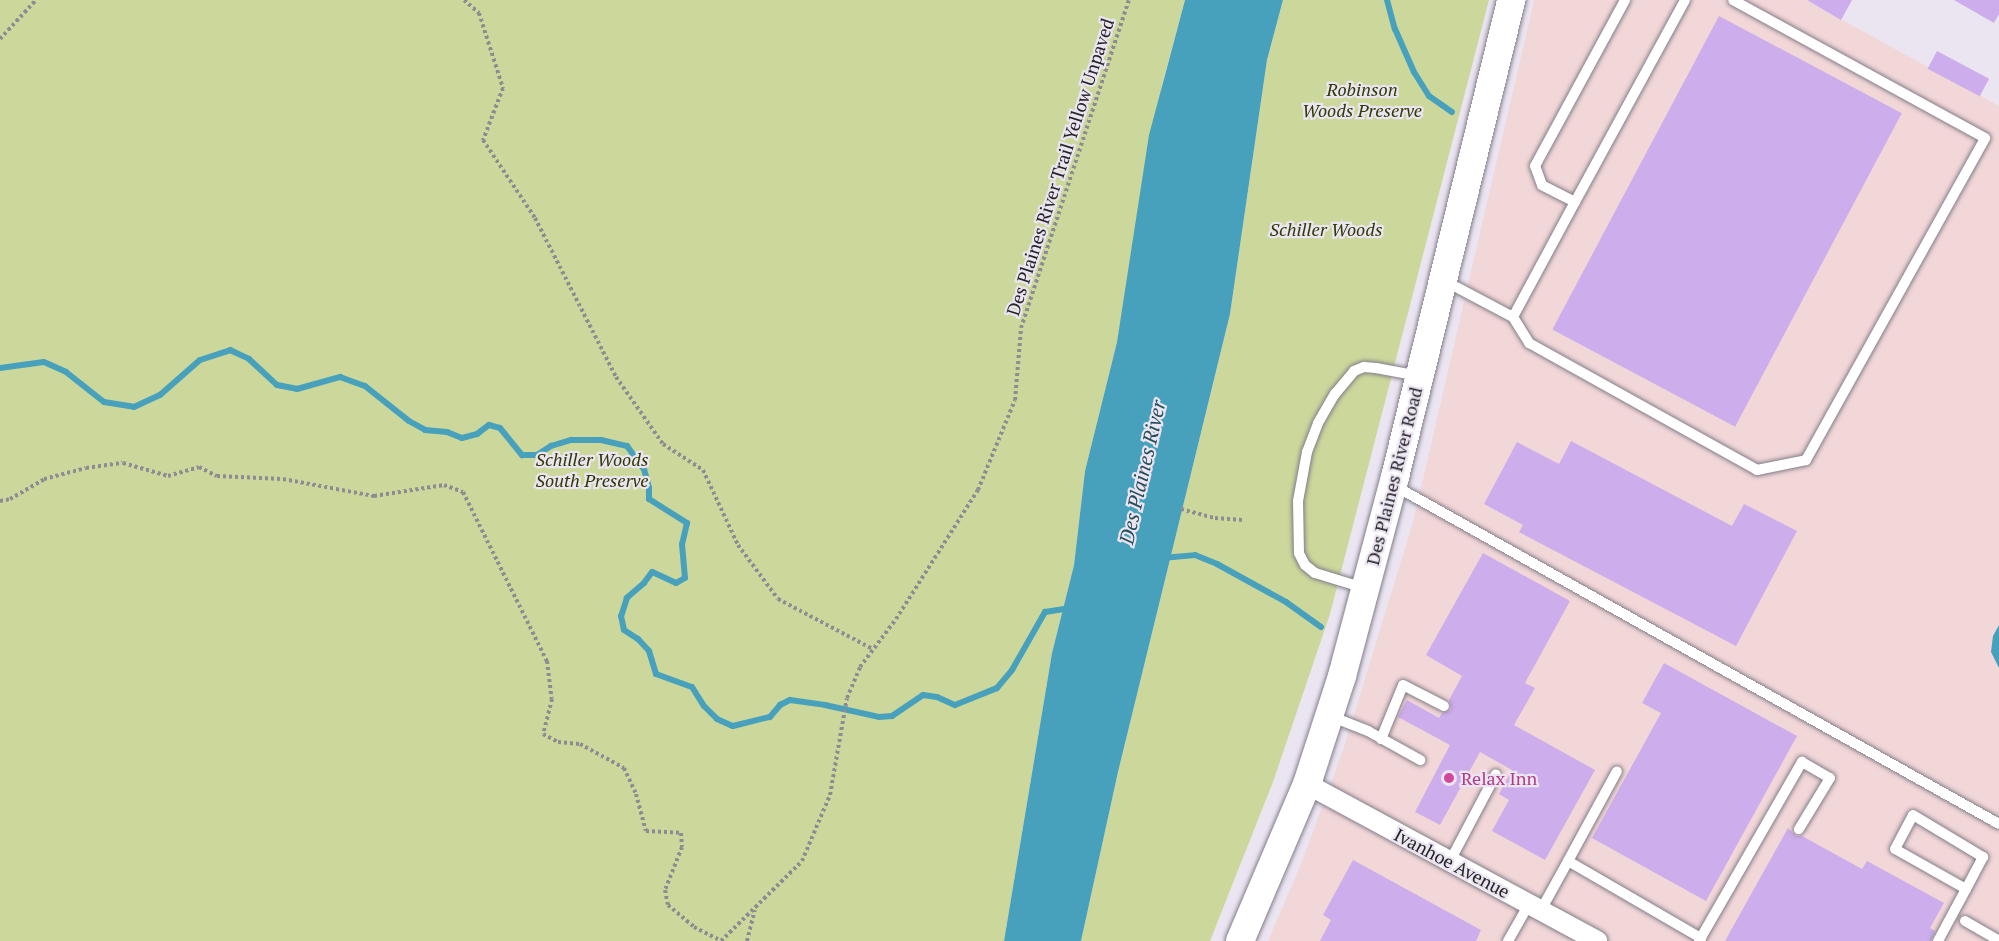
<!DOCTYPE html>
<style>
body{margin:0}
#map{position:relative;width:1999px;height:941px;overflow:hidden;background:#ebe5f2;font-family:"PT Serif",serif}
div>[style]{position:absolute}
.industrial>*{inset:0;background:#f2d7d8}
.green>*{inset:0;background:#ccd89b}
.water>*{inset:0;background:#48a1bc}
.stream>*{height:6px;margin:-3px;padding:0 3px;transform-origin:3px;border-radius:3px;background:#48a1bc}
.building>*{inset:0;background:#cdadeb;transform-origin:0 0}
.path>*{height:4px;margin-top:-2px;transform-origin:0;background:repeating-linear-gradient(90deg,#8f8b93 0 3px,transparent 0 6px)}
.roads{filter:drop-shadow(0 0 2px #837e89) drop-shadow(0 0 2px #837e89)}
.service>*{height:10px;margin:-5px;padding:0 5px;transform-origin:5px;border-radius:5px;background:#fff}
.minor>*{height:20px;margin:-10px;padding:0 10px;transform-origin:10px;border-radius:10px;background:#fff}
.secondary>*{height:28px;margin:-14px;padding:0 14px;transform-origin:14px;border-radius:14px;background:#fff}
.dots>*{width:16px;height:16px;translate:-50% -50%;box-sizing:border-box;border:3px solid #ebe5f2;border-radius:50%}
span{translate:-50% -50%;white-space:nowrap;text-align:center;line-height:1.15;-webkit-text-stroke:4.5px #ebe5f2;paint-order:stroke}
.park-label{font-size:18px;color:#313801;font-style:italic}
.street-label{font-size:18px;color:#252327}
.hotel-label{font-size:18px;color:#b23c85}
.left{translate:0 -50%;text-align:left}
.water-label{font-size:20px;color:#254d59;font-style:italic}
</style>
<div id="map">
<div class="industrial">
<i style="clip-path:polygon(1534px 0,1806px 0,1999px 106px,1999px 941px,1268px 941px,1299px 869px,1343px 750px,1413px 522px)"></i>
</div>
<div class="green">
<i style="clip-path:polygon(0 0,1185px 0,1162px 85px,1117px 342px,1085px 471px,1074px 565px,1052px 653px,1004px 941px,0 941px)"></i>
<i style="clip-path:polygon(1283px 0,1489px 0,1330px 614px,1273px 782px,1210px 941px,1081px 941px,1118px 772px,1230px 314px,1267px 60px)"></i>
</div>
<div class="water">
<i style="clip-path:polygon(1185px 0,1283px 0,1267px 60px,1230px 314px,1118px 772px,1081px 941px,1004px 941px,1052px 653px,1074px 565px,1085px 471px,1117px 342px,1149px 135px)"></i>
<i style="clip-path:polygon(1999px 625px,1999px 668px,1991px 652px,1993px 636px)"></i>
</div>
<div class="stream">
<i style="left:1387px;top:0;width:30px;rotate:75deg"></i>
<i style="left:1395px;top:29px;width:47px;rotate:66.2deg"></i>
<i style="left:1414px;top:72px;width:28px;rotate:58deg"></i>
<i style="left:1429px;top:96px;width:28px;rotate:35deg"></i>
<i style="left:0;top:368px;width:44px;rotate:-7.8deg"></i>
<i style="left:44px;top:362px;width:24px;rotate:24deg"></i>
<i style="left:66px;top:372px;width:48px;rotate:38.3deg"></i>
<i style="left:104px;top:402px;width:30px;rotate:9deg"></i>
<i style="left:134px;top:407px;width:29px;rotate:-25deg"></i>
<i style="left:160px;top:395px;width:53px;rotate:-41.2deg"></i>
<i style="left:200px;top:360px;width:32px;rotate:-18deg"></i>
<i style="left:230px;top:350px;width:21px;rotate:25deg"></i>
<i style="left:249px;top:359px;width:38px;rotate:43deg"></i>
<i style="left:277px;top:385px;width:20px;rotate:11deg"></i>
<i style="left:297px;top:389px;width:45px;rotate:-15.6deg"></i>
<i style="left:340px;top:377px;width:27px;rotate:20deg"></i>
<i style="left:365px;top:386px;width:56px;rotate:38.5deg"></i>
<i style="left:409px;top:421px;width:18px;rotate:29deg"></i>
<i style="left:425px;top:430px;width:22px;rotate:5deg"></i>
<i style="left:447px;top:432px;width:16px;rotate:22deg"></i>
<i style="left:462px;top:438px;width:16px;rotate:-15deg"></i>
<i style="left:477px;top:434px;width:15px;rotate:-37deg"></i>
<i style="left:489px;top:425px;width:11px;rotate:15deg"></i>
<i style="left:500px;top:428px;width:35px;rotate:51deg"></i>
<i style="left:522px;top:455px;width:15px"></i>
<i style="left:537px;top:455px;width:17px;rotate:-33deg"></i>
<i style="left:551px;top:446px;width:21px;rotate:-17deg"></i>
<i style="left:571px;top:440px;width:30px"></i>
<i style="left:601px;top:440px;width:27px;rotate:13deg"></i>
<i style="left:627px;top:446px;width:29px;rotate:54deg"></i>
<i style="left:644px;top:469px;width:20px;rotate:75deg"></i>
<i style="left:649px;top:488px;width:11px;rotate:90deg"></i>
<i style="left:649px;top:499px;width:45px;rotate:32.3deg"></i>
<i style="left:687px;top:523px;width:22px;rotate:103deg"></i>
<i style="left:682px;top:544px;width:34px;rotate:85deg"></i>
<i style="left:685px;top:578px;width:10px;rotate:151deg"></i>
<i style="left:676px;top:583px;width:26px;rotate:-155deg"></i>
<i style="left:652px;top:572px;width:14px;rotate:126deg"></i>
<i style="left:644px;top:583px;width:23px;rotate:139deg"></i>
<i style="left:627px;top:598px;width:19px;rotate:108deg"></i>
<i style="left:621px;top:616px;width:14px;rotate:78deg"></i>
<i style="left:624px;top:630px;width:17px;rotate:33deg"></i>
<i style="left:638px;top:639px;width:16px;rotate:47deg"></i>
<i style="left:649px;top:651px;width:24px;rotate:73deg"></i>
<i style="left:656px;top:674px;width:38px;rotate:20deg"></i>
<i style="left:692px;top:687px;width:22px;rotate:58deg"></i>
<i style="left:704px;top:706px;width:18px;rotate:45deg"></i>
<i style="left:717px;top:719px;width:17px;rotate:24deg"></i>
<i style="left:733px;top:726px;width:38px;rotate:-14deg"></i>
<i style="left:770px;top:717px;width:16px;rotate:-50deg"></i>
<i style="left:780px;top:705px;width:11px;rotate:-27deg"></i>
<i style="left:790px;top:700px;width:35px;rotate:8deg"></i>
<i style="left:825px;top:705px;width:55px;rotate:12.5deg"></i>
<i style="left:879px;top:717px;width:13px;rotate:-4deg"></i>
<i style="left:892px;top:716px;width:37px;rotate:-34deg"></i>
<i style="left:923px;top:695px;width:14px;rotate:8deg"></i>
<i style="left:937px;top:697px;width:20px;rotate:24deg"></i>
<i style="left:955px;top:705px;width:45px;rotate:-22deg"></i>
<i style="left:997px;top:688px;width:23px;rotate:-50deg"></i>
<i style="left:1012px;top:670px;width:67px;rotate:-60.4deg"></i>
<i style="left:1045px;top:612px;width:26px;rotate:-9deg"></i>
<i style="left:1162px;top:558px;width:33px;rotate:-5deg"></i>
<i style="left:1195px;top:555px;width:24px;rotate:22deg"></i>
<i style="left:1217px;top:564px;width:79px;rotate:28.8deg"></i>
<i style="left:1286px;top:602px;width:43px;rotate:35.5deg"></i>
</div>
<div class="building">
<i style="clip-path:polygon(1807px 0,1852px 0,1841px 20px)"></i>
<i style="clip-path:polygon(1954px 0,1999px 0,1999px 14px,1994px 23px)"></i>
<i style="left:1719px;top:16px;width:207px;height:355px;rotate:28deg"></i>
<i style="left:1937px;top:51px;width:59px;height:20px;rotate:28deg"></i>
<i style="clip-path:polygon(1571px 441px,1732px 526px,1744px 504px,1797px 531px,1736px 646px,1519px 532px,1523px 525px,1484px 504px,1517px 442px,1559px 464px)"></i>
<i style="clip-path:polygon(1483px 553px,1570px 601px,1525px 683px,1535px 688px,1514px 725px,1595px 770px,1545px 860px,1492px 831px,1509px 800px,1499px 794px,1512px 770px,1480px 752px,1440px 825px,1415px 812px,1450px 745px,1398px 717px,1407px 700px,1439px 718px,1442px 713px,1451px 709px,1449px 700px,1462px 676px,1426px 655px)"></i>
<i style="clip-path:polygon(1664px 663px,1797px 736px,1706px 901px,1592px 838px,1661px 713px,1642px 703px)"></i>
<i style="clip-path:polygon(1788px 828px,1796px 836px,1802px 836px,1862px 869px,1867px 861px,1944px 903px,1930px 928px,1935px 931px,1931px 941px,1725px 941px)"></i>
<i style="clip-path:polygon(1353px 860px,1481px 930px,1476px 941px,1320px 941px,1331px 920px,1323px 915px)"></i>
</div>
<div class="path">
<i style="left:464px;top:0;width:20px;rotate:41deg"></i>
<i style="left:479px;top:13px;width:79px;rotate:72.3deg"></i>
<i style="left:503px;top:88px;width:56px;rotate:111deg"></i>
<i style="left:483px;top:140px;width:94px;rotate:56.3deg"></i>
<i style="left:535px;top:218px;width:178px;rotate:63deg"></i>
<i style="left:616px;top:377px;width:82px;rotate:55deg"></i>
<i style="left:663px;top:444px;width:48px;rotate:33deg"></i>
<i style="left:703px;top:470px;width:83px;rotate:65deg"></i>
<i style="left:738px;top:545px;width:67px;rotate:53.5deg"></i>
<i style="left:778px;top:599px;width:107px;rotate:27.8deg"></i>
<i style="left:0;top:39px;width:53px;rotate:-47.3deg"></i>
<i style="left:0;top:501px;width:10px;rotate:-11deg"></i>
<i style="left:10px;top:499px;width:39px;rotate:-30deg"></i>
<i style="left:44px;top:479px;width:43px;rotate:-14.7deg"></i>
<i style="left:86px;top:468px;width:37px;rotate:-8deg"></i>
<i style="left:123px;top:463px;width:47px;rotate:16.1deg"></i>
<i style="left:168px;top:476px;width:32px;rotate:-16deg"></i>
<i style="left:199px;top:467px;width:20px;rotate:27deg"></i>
<i style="left:217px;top:476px;width:66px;rotate:2.6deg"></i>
<i style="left:283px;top:479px;width:93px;rotate:10.6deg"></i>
<i style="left:374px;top:496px;width:71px;rotate:-8.9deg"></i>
<i style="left:444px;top:485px;width:20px;rotate:20deg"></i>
<i style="left:463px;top:492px;width:189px;rotate:63.6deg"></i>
<i style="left:547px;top:661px;width:38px;rotate:83deg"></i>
<i style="left:552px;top:699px;width:36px;rotate:104deg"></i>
<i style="left:543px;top:734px;width:17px;rotate:28deg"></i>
<i style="left:558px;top:742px;width:22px;rotate:5deg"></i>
<i style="left:580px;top:744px;width:50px;rotate:28.6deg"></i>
<i style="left:624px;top:768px;width:29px;rotate:65deg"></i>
<i style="left:636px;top:794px;width:38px;rotate:75deg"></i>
<i style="left:646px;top:831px;width:35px;rotate:3deg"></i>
<i style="left:681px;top:833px;width:14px;rotate:86deg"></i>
<i style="left:682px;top:847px;width:46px;rotate:111.6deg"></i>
<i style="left:665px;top:890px;width:15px;rotate:79deg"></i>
<i style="left:668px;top:905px;width:34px;rotate:40deg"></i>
<i style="left:694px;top:927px;width:31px;rotate:27deg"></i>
<i style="left:1181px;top:509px;width:35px;rotate:15deg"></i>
<i style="left:1215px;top:518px;width:28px;rotate:4deg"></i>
<i style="left:721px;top:941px;width:114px;rotate:-44.6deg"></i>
<i style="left:802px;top:861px;width:72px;rotate:-67deg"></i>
<i style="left:830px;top:795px;width:98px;rotate:-80.1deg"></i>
<i style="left:847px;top:698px;width:34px;rotate:-67deg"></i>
<i style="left:860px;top:667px;width:60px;rotate:-53.1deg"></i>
<i style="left:896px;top:619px;width:153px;rotate:-57.6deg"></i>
<i style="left:978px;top:490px;width:97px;rotate:-67.7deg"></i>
<i style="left:1015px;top:400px;width:72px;rotate:-85.2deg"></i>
<i style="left:1021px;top:328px;width:345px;rotate:-71.8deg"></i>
<i style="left:747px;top:941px;width:32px;rotate:-76deg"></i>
</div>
<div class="roads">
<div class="service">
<i style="left:1575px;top:202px;width:230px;rotate:-61.4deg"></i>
<i style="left:1443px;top:280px;width:79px;rotate:27.9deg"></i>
<i style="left:1513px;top:317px;width:31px;rotate:58deg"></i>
<i style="left:1529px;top:343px;width:261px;rotate:29.1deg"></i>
<i style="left:1757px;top:470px;width:50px;rotate:-11.5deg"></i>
<i style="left:1806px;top:460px;width:368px;rotate:-60.9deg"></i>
<i style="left:1985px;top:138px;width:287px;rotate:-151.3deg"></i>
<i style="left:1513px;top:317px;width:131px;rotate:-61.7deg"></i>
<i style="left:1575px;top:202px;width:37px;rotate:-153deg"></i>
<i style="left:1542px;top:185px;width:20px;rotate:-110deg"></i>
<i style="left:1535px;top:166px;width:189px;rotate:-61.5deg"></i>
<i style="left:1395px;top:486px;width:692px;rotate:29.23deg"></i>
<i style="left:1364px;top:588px;width:51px;rotate:-163deg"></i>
<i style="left:1315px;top:573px;width:13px;rotate:-141deg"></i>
<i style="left:1305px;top:565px;width:13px;rotate:-117deg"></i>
<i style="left:1299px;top:553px;width:52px;rotate:-91.1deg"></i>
<i style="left:1298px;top:501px;width:50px;rotate:-79.6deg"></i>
<i style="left:1307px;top:452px;width:31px;rotate:-69deg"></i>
<i style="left:1318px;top:423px;width:34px;rotate:-60deg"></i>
<i style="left:1335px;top:394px;width:30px;rotate:-50deg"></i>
<i style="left:1354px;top:371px;width:11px;rotate:-22deg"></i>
<i style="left:1364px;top:367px;width:12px;rotate:5deg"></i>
<i style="left:1376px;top:368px;width:44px;rotate:10.5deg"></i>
<i style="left:1330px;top:716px;width:41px;rotate:21.5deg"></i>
<i style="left:1368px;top:731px;width:60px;rotate:29.1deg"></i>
<i style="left:1381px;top:739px;width:58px;rotate:-67.8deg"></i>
<i style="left:1403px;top:685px;width:46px;rotate:27.1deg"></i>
<i style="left:1450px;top:861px;width:98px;rotate:-62.1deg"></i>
<i style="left:1568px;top:861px;width:102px;rotate:-61.4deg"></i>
<i style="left:1541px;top:910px;width:56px;rotate:-61.1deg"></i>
<i style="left:1568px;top:861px;width:154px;rotate:30.1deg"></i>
<i style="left:1965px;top:921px;width:39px;rotate:30deg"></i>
<i style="left:1508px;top:941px;width:43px;rotate:-60.4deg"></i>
<i style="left:1699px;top:941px;width:207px;rotate:-60.1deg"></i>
<i style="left:1802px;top:762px;width:32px;rotate:30deg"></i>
<i style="left:1830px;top:778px;width:60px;rotate:121.3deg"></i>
<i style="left:1938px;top:941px;width:59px;rotate:-61.7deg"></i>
<i style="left:1966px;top:889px;width:81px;rotate:-150.6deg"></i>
<i style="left:1895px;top:849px;width:38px;rotate:-62deg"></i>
<i style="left:1913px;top:815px;width:82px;rotate:31deg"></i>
<i style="left:1983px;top:857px;width:36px;rotate:118deg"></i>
</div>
<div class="minor">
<i style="left:1307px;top:784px;width:330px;rotate:28.4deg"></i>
</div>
<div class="secondary">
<i style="left:1240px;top:941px;width:171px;rotate:-66.9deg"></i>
<i style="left:1307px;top:784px;width:114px;rotate:-72deg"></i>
<i style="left:1342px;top:676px;width:206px;rotate:-75.1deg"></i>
<i style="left:1395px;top:477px;width:491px;rotate:-76.3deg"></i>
</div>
</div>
<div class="dots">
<i style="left:1449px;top:778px;background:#d1479c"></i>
</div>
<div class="park-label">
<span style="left:1362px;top:100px">Robinson<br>Woods Preserve</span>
<span style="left:1326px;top:229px">Schiller Woods</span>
<span style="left:592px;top:470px">Schiller Woods<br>South Preserve</span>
</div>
<div class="street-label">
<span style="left:1060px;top:167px;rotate:-72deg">Des Plaines River Trail Yellow Unpaved</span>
<span style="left:1394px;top:476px;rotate:-76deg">Des Plaines River Road</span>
<span style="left:1452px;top:863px;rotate:28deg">Ivanhoe Avenue</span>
</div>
<div class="hotel-label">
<span class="left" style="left:1461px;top:778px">Relax Inn</span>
</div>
<div class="water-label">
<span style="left:1142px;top:472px;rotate:-77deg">Des Plaines River</span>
</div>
</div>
